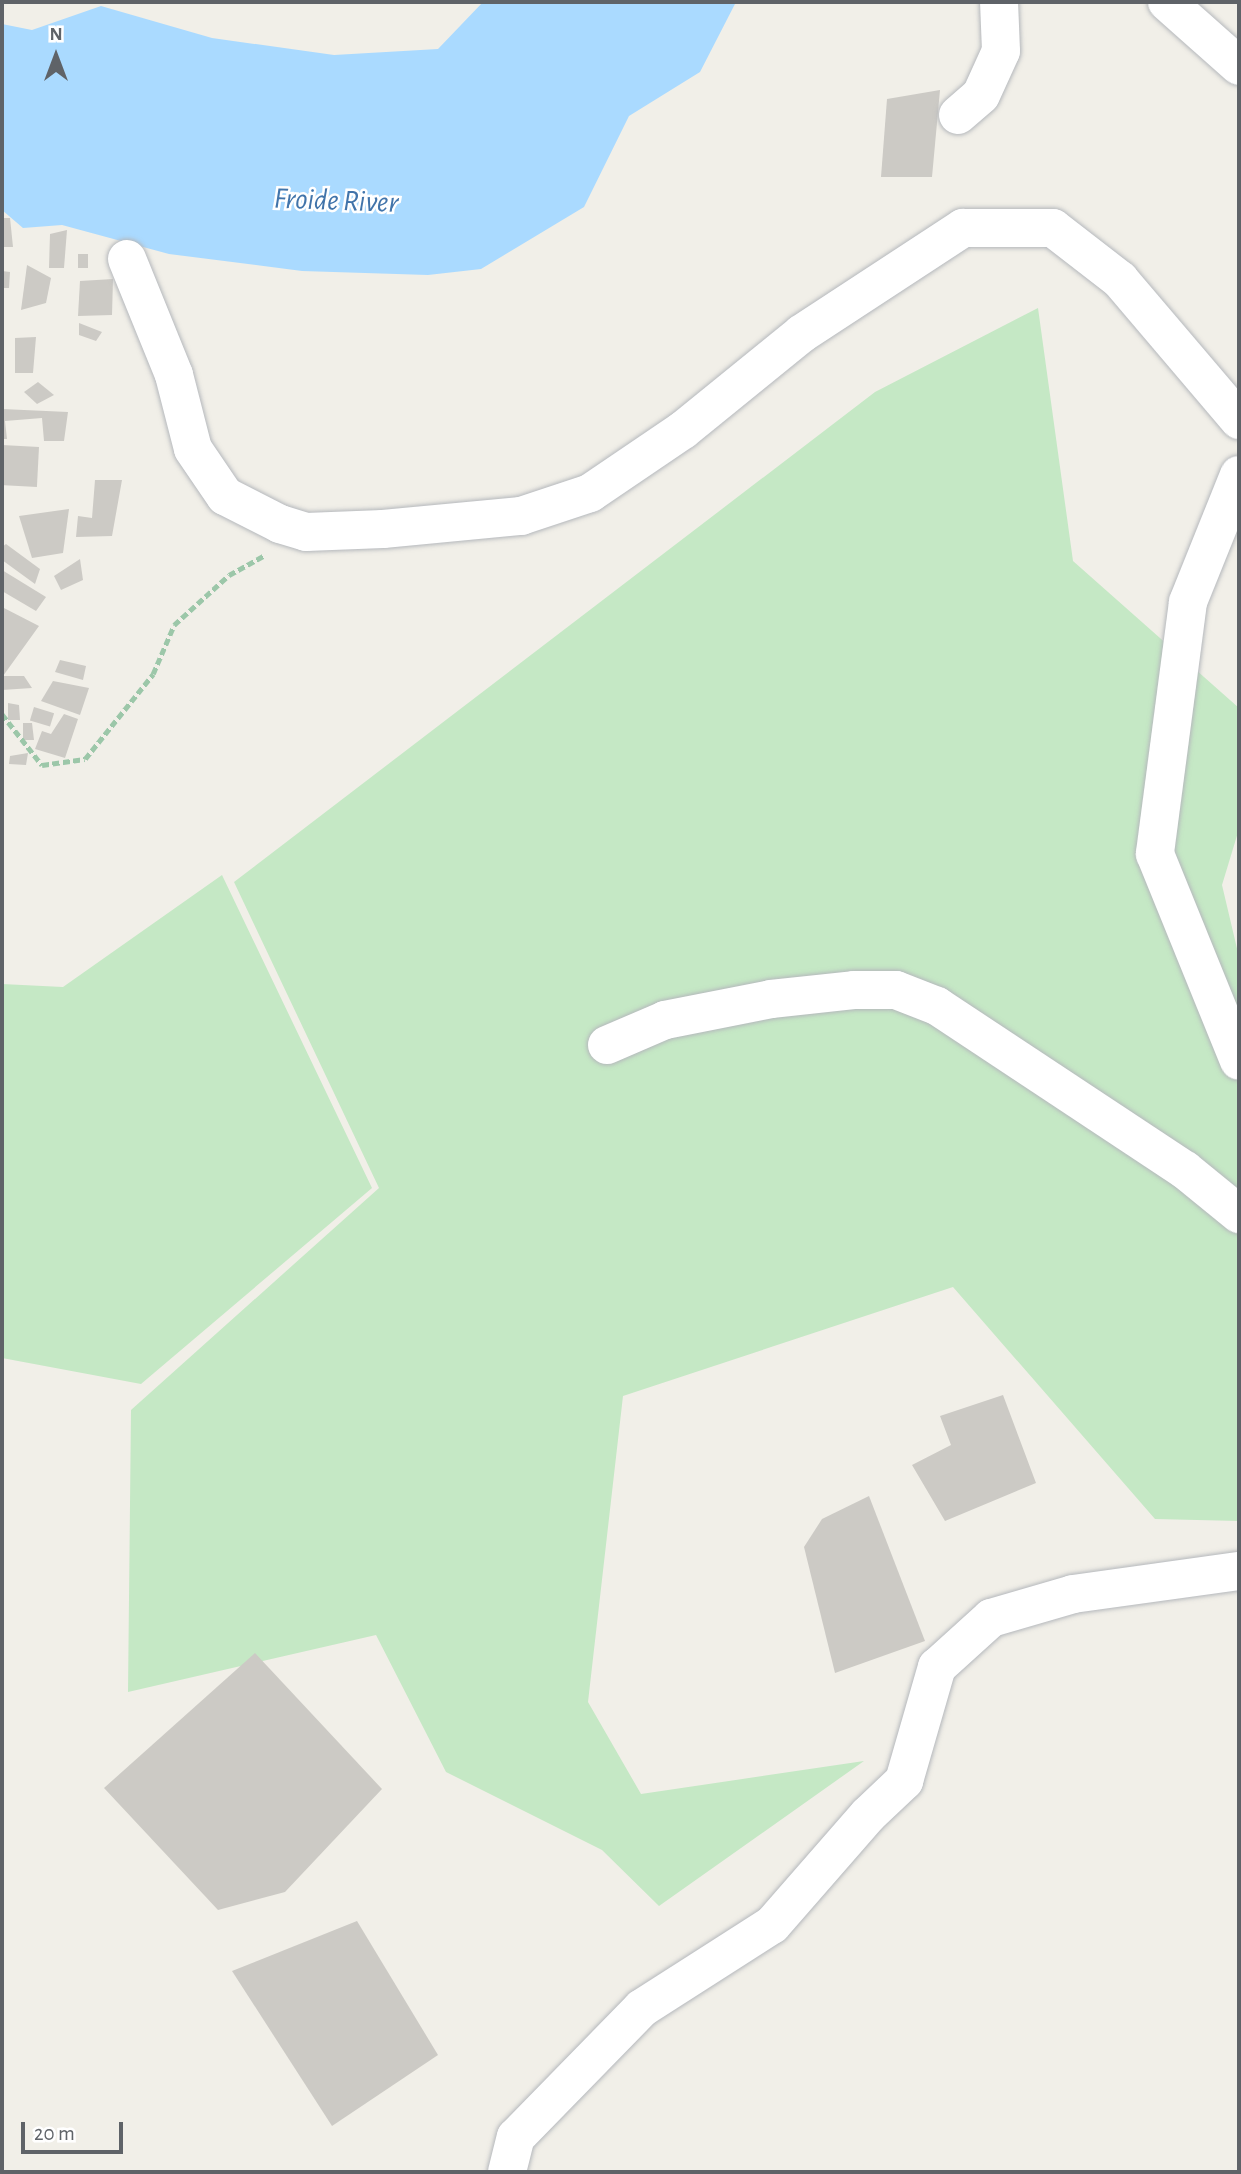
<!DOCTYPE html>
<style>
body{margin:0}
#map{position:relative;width:1241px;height:2174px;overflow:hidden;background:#f1efe8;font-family:"Alegreya Sans",sans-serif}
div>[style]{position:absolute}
.green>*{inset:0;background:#c5e8c5}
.water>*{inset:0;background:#aadaff}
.building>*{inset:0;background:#cccac5;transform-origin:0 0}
.path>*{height:4.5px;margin-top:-2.25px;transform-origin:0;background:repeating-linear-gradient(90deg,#9cc7a9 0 7px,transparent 0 10.5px)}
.roads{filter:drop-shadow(0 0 2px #b5b8bc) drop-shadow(0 0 2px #b5b8bc)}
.minor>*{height:38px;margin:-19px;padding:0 19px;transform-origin:19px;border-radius:19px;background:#fff}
span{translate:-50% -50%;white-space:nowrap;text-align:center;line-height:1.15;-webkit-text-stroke:5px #fff;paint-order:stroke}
.water-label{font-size:30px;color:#4174aa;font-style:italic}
.frame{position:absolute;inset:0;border:4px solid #5f6368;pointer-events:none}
.north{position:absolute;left:21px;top:21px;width:70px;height:70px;-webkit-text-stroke:5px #fff;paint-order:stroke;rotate:0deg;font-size:19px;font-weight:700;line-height:28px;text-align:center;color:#5f6368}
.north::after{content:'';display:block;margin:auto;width:24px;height:32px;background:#5f6368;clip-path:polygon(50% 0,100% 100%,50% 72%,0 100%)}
.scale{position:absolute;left:21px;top:2122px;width:102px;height:32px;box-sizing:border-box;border:4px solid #5f6368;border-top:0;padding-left:9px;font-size:21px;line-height:24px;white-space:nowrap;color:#5f6368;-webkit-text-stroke:5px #fff;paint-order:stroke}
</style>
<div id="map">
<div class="green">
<i style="clip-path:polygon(1038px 308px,1073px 561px,1239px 708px,1239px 829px,1222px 885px,1239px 957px,1239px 1521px,1155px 1519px,953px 1287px,623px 1396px,588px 1702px,641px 1794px,864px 1761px,659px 1906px,602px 1850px,446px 1772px,376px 1635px,128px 1692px,131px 1410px,379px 1188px,234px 882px,875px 392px)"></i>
<i style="clip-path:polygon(222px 875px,372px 1188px,141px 1384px,2px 1358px,2px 984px,63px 987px)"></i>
</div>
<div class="water">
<i style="clip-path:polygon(483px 2px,736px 2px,700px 72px,629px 116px,584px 207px,481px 269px,428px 275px,302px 271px,169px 254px,62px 225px,23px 228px,2px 210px,2px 24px,32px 30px,101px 6px,212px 38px,334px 55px,438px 49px)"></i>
</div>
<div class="building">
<i style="clip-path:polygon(940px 90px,932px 177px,881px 177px,887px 99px)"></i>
<i style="clip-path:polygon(2px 218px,10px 218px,13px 247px,2px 247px)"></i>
<i style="clip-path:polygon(67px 230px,64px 268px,49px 268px,50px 234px)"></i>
<i style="left:78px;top:254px;width:10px;height:14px"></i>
<i style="clip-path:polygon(27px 265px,51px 278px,46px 303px,21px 310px)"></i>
<i style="clip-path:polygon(2px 271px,10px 272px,9px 288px,2px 288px)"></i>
<i style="clip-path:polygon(113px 279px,112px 315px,78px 316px,80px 281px)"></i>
<i style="clip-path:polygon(79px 323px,102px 332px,96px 341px,79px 335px)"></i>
<i style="clip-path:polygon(36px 337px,33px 373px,15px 373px,15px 338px)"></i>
<i style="clip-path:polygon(38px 382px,54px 395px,37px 404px,24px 392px)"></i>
<i style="clip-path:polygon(2px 409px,68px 412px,64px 441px,44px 441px,42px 418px,5px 421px,7px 439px,2px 439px)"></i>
<i style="left:39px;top:447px;width:40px;height:37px;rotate:93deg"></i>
<i style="clip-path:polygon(95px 480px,122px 480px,112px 536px,76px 537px,78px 516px,92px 518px)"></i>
<i style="clip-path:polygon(69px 509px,63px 553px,32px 558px,19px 516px)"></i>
<i style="clip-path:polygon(6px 544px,40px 569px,35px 584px,2px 560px,2px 547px)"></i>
<i style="clip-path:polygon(80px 559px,83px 580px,61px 590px,54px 576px)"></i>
<i style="clip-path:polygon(2px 570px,46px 597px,36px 611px,2px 591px)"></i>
<i style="clip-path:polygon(2px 607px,39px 626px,3px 676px,24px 676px,32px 688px,2px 690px)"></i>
<i style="clip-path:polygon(60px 660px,86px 666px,83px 680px,55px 672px)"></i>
<i style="clip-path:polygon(53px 681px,89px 688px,80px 715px,41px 701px)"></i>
<i style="clip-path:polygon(8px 703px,19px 705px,20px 720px,8px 720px)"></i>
<i style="left:34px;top:707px;width:21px;height:14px;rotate:17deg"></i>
<i style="clip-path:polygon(64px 714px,78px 719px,65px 758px,35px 749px,42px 731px,51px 734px)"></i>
<i style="clip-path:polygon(23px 723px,32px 723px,34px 740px,23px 740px)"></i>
<i style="clip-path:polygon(28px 753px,26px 765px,9px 764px,10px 756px)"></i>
<i style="clip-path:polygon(1003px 1395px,1036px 1483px,945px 1521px,912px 1465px,951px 1445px,940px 1416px)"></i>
<i style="clip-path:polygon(869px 1496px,925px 1641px,835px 1673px,804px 1547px,822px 1519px)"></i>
<i style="clip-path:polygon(255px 1653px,382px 1789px,285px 1892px,218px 1910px,104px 1788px)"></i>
<i style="clip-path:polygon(357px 1921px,438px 2055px,332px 2126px,232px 1971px)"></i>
</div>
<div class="path">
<i style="left:2px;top:714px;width:65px;rotate:51.9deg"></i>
<i style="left:42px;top:765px;width:43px;rotate:-7.9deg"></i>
<i style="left:85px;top:759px;width:109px;rotate:-51.3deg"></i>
<i style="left:153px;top:674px;width:53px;rotate:-66.8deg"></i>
<i style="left:174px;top:625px;width:74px;rotate:-42.3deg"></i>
<i style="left:229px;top:575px;width:39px;rotate:-29deg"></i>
</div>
<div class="roads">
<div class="minor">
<i style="left:1167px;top:2px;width:96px;rotate:41.6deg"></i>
<i style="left:958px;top:115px;width:30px;rotate:-41deg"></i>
<i style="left:981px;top:95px;width:48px;rotate:-65.6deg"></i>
<i style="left:1001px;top:51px;width:49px;rotate:-92.3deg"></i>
<i style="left:127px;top:259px;width:125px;rotate:67.9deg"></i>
<i style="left:174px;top:375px;width:76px;rotate:75.6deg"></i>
<i style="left:193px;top:449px;width:57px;rotate:55.8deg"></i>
<i style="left:225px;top:496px;width:62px;rotate:27deg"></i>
<i style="left:280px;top:524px;width:27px;rotate:17deg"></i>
<i style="left:306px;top:532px;width:77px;rotate:-2.2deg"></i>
<i style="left:383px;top:529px;width:139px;rotate:-5.4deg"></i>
<i style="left:521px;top:516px;width:73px;rotate:-18.4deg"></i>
<i style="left:590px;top:493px;width:112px;rotate:-34.1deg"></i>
<i style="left:683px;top:430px;width:152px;rotate:-39.1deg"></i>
<i style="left:801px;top:334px;width:194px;rotate:-33.2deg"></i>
<i style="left:963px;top:228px;width:90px"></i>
<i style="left:1053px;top:228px;width:85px;rotate:37.8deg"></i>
<i style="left:1120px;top:280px;width:184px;rotate:49.6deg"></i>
<i style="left:1239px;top:475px;width:137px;rotate:111.9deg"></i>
<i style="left:1188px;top:602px;width:254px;rotate:97.5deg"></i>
<i style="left:1155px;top:854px;width:223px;rotate:67.9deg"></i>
<i style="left:607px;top:1045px;width:63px;rotate:-23.3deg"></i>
<i style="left:665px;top:1020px;width:108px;rotate:-11.2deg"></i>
<i style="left:771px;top:999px;width:83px;rotate:-6.2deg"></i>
<i style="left:854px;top:990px;width:42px"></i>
<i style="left:896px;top:990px;width:44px;rotate:21.3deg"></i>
<i style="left:937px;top:1006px;width:297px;rotate:33.5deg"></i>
<i style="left:1185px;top:1170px;width:70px;rotate:39.2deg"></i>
<i style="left:507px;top:2172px;width:36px;rotate:-76deg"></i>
<i style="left:516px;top:2137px;width:180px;rotate:-45.7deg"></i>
<i style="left:642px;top:2008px;width:154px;rotate:-32.6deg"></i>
<i style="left:772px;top:1925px;width:146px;rotate:-48.9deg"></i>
<i style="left:868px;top:1815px;width:50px;rotate:-43.4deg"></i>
<i style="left:904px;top:1781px;width:119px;rotate:-73.9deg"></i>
<i style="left:937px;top:1667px;width:73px;rotate:-42.2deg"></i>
<i style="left:991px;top:1618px;width:85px;rotate:-16.3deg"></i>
<i style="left:1073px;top:1594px;width:168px;rotate:-7.9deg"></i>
</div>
</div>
<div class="water-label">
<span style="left:336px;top:201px;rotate:2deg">Froide River</span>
</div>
<div class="frame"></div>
<div class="north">N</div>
<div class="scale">20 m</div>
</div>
